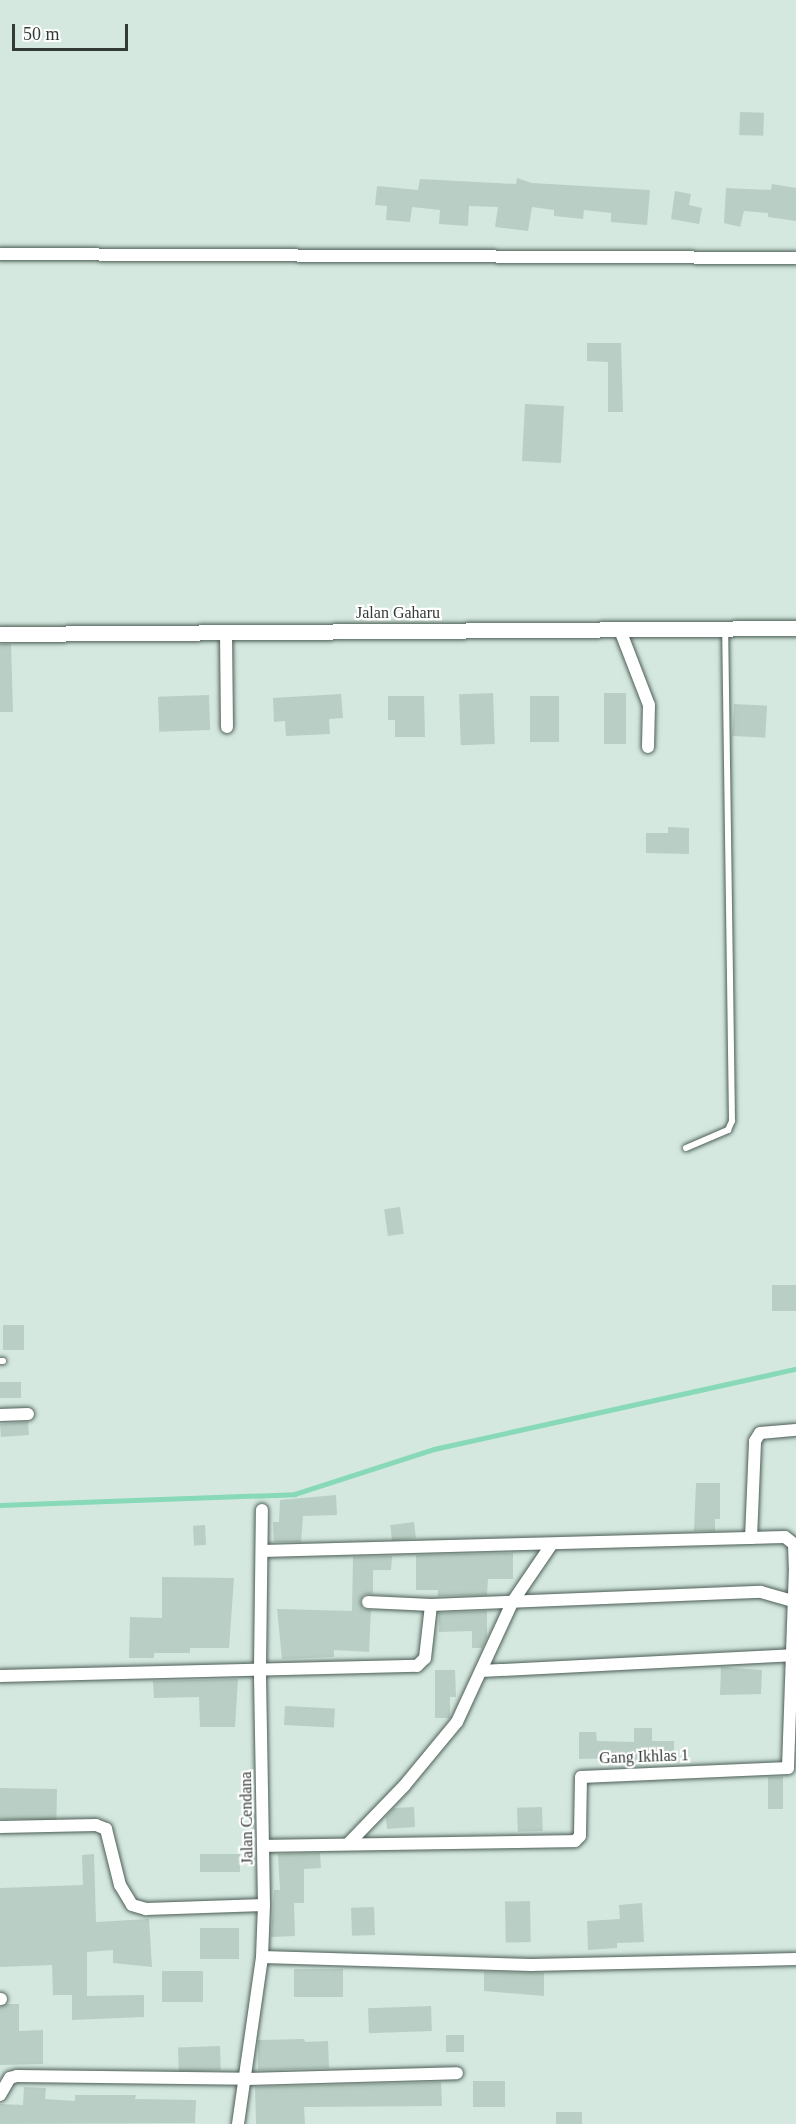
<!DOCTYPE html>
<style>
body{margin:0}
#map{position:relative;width:796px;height:2124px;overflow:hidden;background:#d4e8df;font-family:Georgia,serif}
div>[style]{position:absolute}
.stream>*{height:4.5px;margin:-2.25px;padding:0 2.25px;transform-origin:2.25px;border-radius:2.25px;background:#87d9b7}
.building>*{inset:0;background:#b9cec4;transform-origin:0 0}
.roads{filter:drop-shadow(0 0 2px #4c5e56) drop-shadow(0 0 2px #4c5e56)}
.service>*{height:6px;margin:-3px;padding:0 3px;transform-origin:3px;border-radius:3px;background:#fff}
.minor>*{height:12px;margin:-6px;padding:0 6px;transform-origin:6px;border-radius:6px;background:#fff}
.tertiary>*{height:15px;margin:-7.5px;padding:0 7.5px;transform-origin:7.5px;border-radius:7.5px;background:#fff}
span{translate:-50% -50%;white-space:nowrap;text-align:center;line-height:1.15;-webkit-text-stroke:4.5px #fff;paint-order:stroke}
.street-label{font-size:16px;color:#323a36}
.scale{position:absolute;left:12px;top:24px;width:116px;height:27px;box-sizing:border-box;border:3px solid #323a36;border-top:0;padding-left:8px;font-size:18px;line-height:21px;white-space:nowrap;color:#323a36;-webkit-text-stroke:4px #fff;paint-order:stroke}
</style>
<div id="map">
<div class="stream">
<i style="left:0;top:1505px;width:295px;rotate:-2.1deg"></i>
<i style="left:295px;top:1494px;width:146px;rotate:-17.9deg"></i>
<i style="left:434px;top:1449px;width:371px;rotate:-12.5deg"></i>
</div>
<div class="building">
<i style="left:740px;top:112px;width:24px;height:23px;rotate:2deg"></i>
<i style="clip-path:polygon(517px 178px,532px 183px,650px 190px,647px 225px,611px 222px,611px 213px,584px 210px,583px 219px,554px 216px,554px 210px,532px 207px,528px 231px,495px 227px,498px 207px,469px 206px,468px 226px,439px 224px,440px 210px,412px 207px,410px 222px,386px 220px,387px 206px,375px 205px,377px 186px,418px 190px,420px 179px,516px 184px)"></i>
<i style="clip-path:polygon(772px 184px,796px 188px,796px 221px,768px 217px,768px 213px,744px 211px,740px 227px,724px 223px,726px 188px,771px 190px)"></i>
<i style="clip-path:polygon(675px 191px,691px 194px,689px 205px,702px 208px,699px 224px,671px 219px)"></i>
<i style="clip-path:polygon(587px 343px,621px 343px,623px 412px,608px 412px,608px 362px,587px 361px)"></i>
<i style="left:525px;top:404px;width:39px;height:57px;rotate:3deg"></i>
<i style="clip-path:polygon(0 644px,11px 644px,13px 712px,0 712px)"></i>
<i style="left:493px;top:693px;width:51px;height:34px;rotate:88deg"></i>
<i style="left:604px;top:693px;width:22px;height:51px"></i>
<i style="clip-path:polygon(341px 694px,343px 718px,329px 719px,330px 734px,286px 736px,285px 721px,274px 722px,273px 698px)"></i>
<i style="left:209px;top:695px;width:35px;height:51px;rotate:88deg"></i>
<i style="clip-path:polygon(388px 696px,424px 696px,425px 737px,395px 737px,395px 720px,388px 720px)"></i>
<i style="left:559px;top:696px;width:46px;height:29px;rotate:90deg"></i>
<i style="left:734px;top:704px;width:33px;height:32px;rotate:3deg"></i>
<i style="clip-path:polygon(668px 827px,689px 828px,689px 854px,646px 853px,646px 833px,668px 833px)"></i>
<i style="left:400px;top:1207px;width:27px;height:16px;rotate:82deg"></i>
<i style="left:796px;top:1285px;width:26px;height:24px;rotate:90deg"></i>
<i style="left:3px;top:1325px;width:21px;height:25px"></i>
<i style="left:0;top:1382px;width:21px;height:16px"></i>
<i style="left:28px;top:1422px;width:13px;height:28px;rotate:86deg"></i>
<i style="clip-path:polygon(696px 1483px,720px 1483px,720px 1519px,715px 1519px,715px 1531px,694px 1531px)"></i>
<i style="clip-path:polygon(336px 1495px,337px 1515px,303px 1516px,301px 1542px,274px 1542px,273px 1522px,279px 1522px,280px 1500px)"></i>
<i style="left:414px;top:1522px;width:16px;height:24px;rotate:83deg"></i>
<i style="left:205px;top:1525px;width:20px;height:12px;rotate:87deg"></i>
<i style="clip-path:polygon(513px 1553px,513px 1579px,488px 1579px,487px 1595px,438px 1596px,438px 1590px,416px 1590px,416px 1555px)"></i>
<i style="clip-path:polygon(392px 1556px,391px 1570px,373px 1570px,373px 1593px,364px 1595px,360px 1601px,363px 1609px,371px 1610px,369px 1652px,334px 1650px,334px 1657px,282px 1659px,277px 1609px,352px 1611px,353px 1557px)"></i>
<i style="clip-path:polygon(162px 1577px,234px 1578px,229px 1648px,190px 1648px,190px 1653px,154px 1653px,154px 1658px,129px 1658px,130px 1617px,162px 1618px)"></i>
<i style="clip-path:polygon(487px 1611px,487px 1637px,482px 1648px,472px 1648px,472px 1631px,439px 1632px,439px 1613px)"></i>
<i style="clip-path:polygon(721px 1667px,762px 1670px,761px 1694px,720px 1695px)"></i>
<i style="clip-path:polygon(435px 1670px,455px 1670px,456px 1697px,450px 1697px,450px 1718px,435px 1718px)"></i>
<i style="clip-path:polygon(238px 1679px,235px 1727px,200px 1727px,199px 1697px,154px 1698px,153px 1681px)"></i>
<i style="left:285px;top:1706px;width:50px;height:19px;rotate:3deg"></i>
<i style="clip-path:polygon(634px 1728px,652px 1728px,652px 1741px,674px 1741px,674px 1762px,634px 1766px,634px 1761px,617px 1758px,579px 1759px,579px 1732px,596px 1732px,597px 1741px,634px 1742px)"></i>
<i style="left:768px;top:1777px;width:15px;height:32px"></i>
<i style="left:0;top:1788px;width:57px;height:31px;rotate:1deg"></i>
<i style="clip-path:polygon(414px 1807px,415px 1827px,387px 1829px,386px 1817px,394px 1808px)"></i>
<i style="left:542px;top:1807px;width:24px;height:25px;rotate:88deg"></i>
<i style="clip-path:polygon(320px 1853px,321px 1868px,304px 1869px,304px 1903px,294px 1903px,295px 1936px,271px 1937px,274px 1890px,280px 1890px,278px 1854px)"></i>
<i style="clip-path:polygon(94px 1854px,96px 1922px,149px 1919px,152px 1967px,113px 1963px,113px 1950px,87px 1952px,87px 1996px,144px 1995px,144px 2017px,72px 2020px,72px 1995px,53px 1995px,52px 1965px,0 1967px,0 1888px,83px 1885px,82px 1855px)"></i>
<i style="left:200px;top:1854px;width:40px;height:18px"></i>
<i style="left:530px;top:1901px;width:41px;height:25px;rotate:89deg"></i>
<i style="clip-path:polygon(642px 1903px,644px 1942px,617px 1943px,617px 1948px,588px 1950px,587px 1921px,620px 1919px,619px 1905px)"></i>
<i style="left:374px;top:1907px;width:28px;height:23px;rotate:88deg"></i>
<i style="left:239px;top:1928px;width:31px;height:39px;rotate:90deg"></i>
<i style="left:294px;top:1969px;width:49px;height:28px"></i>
<i style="left:162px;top:1971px;width:41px;height:31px"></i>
<i style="clip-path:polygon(484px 1972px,544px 1973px,544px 1996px,484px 1991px)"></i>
<i style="clip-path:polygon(7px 2004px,19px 2004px,19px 2031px,43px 2030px,43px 2064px,0 2065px,0 2007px)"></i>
<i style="left:431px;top:2006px;width:25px;height:63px;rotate:88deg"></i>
<i style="left:446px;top:2035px;width:18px;height:17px"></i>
<i style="clip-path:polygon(304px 2039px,305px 2042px,328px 2041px,329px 2068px,258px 2070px,258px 2040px)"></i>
<i style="left:220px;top:2046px;width:24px;height:42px;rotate:88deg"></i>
<i style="left:473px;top:2081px;width:32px;height:26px"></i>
<i style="clip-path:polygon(441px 2082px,442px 2106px,304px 2107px,305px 2124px,256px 2124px,255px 2087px)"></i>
<i style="clip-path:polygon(24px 2087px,46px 2088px,45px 2099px,75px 2101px,75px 2095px,136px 2095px,135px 2099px,196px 2100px,195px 2123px,0 2124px,0 2104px,23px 2105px)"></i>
<i style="left:556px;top:2112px;width:26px;height:12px"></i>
</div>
<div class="roads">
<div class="service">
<i style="left:686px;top:1148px;width:46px;rotate:-23.2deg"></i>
<i style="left:728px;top:1130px;width:10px;rotate:-66deg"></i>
<i style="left:732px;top:1121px;width:491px;rotate:-90.8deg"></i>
<i style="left:0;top:1361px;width:3px"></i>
</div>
<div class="minor">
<i style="left:0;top:254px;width:796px;rotate:0.29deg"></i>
<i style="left:620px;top:630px;width:80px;rotate:68.9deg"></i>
<i style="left:649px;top:705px;width:42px;rotate:91.4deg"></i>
<i style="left:226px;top:633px;width:94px;rotate:89.4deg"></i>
<i style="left:0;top:1415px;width:28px;rotate:-2deg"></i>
<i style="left:751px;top:1538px;width:97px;rotate:-87.6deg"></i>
<i style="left:755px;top:1441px;width:9px;rotate:-58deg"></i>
<i style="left:760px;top:1433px;width:36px;rotate:-5deg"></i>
<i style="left:262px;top:1551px;width:523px;rotate:-1.53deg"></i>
<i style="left:785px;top:1537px;width:11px;rotate:38deg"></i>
<i style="left:794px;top:1544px;width:23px;rotate:88deg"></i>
<i style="left:795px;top:1567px;width:201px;rotate:92deg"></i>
<i style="left:788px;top:1768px;width:207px;rotate:177.5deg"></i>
<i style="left:581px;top:1777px;width:59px;rotate:91deg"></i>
<i style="left:580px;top:1836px;width:7px;rotate:135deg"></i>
<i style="left:575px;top:1841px;width:311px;rotate:179.1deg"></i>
<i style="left:368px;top:1602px;width:63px;rotate:2.7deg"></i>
<i style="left:481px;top:1671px;width:311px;rotate:-2.9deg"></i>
<i style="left:0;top:1676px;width:417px;rotate:-1.4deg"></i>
<i style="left:417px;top:1666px;width:11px;rotate:-45deg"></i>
<i style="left:425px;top:1658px;width:53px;rotate:-83.5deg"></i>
<i style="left:431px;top:1605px;width:330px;rotate:-2.3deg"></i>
<i style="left:761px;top:1592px;width:32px;rotate:16deg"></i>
<i style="left:0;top:1827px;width:96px;rotate:-1.2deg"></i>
<i style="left:96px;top:1825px;width:11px;rotate:22deg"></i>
<i style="left:106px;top:1829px;width:58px;rotate:76deg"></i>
<i style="left:120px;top:1885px;width:23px;rotate:59deg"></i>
<i style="left:132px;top:1905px;width:15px;rotate:16deg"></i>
<i style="left:146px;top:1909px;width:118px;rotate:-1.9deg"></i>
<i style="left:348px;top:1844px;width:81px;rotate:-46deg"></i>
<i style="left:404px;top:1786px;width:83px;rotate:-50.4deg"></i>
<i style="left:457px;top:1722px;width:133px;rotate:-65.2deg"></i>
<i style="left:513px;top:1601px;width:68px;rotate:-55.8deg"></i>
<i style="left:262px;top:1957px;width:269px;rotate:1.7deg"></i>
<i style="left:531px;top:1965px;width:265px;rotate:-1.3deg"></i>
<i style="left:0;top:1999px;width:1px"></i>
<i style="left:0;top:2095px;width:20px;rotate:-60deg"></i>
<i style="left:10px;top:2078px;width:7px;rotate:-16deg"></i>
<i style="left:17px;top:2076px;width:230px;rotate:0.7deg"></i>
<i style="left:247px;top:2079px;width:210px;rotate:-1.6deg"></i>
<i style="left:238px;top:2124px;width:169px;rotate:-81.8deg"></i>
<i style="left:262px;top:1957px;width:52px;rotate:-87.8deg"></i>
<i style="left:264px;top:1905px;width:238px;rotate:-91deg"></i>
<i style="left:260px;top:1667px;width:157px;rotate:-89.3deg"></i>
</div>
<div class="tertiary">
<i style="left:0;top:634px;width:796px;rotate:-0.43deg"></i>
</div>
</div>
<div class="street-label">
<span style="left:398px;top:613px">Jalan Gaharu</span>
<span style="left:644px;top:1757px;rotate:-2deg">Gang Ikhlas 1</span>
<span style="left:247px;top:1818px;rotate:-91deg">Jalan Cendana</span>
</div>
<div class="scale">50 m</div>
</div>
